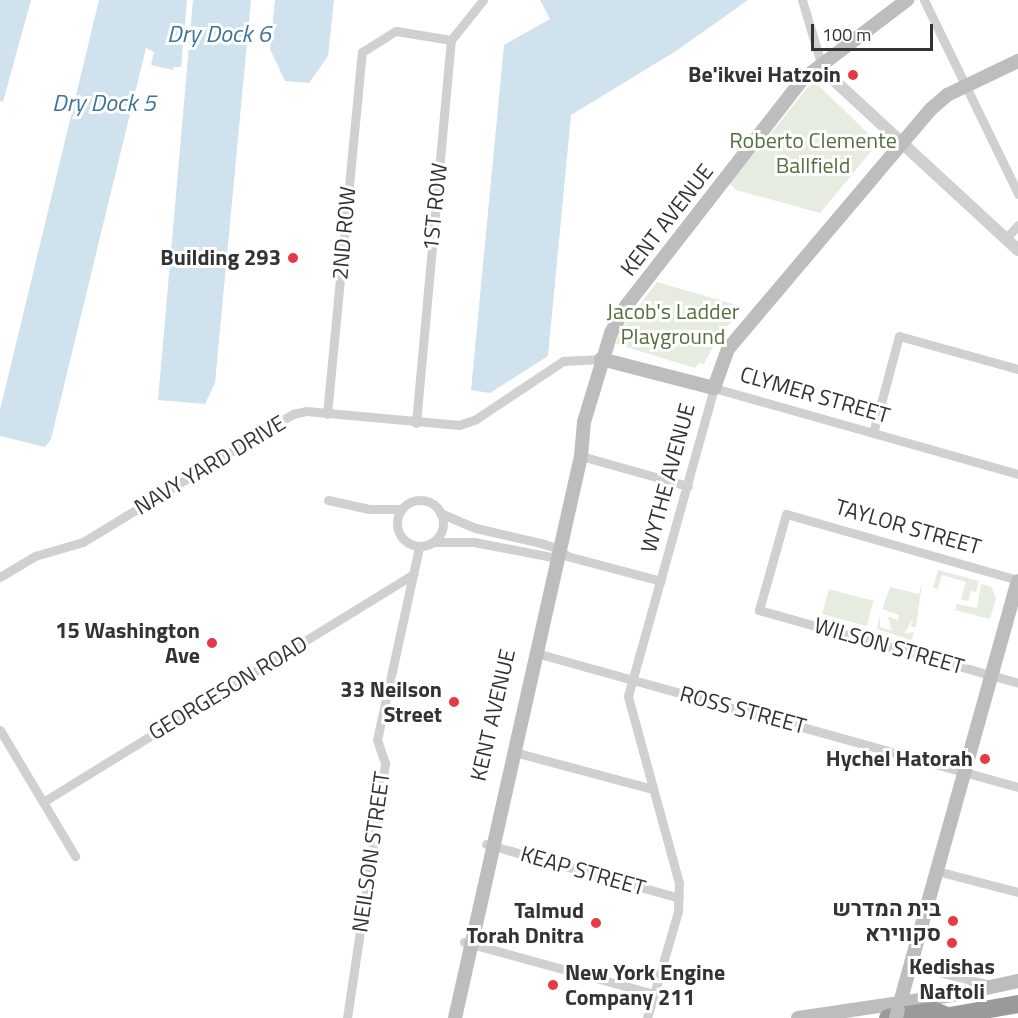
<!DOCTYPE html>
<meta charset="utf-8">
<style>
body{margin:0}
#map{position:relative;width:1018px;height:1018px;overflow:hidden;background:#fff;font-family:"Titillium Web",Heebo,sans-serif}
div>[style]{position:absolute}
.green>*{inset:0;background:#e6ecdf;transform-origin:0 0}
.water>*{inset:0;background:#cfe2ee}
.minor>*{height:9px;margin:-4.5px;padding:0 4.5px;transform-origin:4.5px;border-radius:4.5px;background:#d0d0d0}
.minor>.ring{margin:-4.5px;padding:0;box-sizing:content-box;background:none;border:9px solid #d0d0d0;border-radius:50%}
.tertiary>*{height:12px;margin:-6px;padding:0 6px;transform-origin:6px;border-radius:6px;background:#d0d0d0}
.secondary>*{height:14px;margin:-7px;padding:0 7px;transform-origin:7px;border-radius:7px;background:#bdbdbd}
.motorway>*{height:18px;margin:-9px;padding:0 9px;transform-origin:9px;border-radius:9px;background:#9a9a9a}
.secondary-bridge>*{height:14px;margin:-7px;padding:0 7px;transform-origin:7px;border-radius:7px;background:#bdbdbd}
.dots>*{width:16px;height:16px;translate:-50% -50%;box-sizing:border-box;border:3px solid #fff;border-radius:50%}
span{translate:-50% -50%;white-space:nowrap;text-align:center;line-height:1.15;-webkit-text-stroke:6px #fff;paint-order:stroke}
.poi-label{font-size:22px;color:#333;font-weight:700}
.right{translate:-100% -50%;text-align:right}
.left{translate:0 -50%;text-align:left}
.park-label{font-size:22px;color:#56703f}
.street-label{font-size:22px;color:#333}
.water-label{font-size:24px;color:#3f7597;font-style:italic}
.scale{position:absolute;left:811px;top:24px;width:122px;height:27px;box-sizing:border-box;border:3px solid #333;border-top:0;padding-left:8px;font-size:18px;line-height:21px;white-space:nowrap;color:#333;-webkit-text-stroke:4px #fff;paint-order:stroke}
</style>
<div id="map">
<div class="green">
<i style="clip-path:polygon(816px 83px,873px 138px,874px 148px,820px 213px,736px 190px,730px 184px,808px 87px)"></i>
<i style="clip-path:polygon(657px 282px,743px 307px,718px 338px,704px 364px,699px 363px,695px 368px,616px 344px,620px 331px)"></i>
<i style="clip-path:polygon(938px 570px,979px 581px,976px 592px,971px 591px,968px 601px,961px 599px,966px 582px,942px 575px,938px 589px,933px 588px)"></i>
<i style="clip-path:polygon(922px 583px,916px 627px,911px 627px,913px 618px,904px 634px,914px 632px,911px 640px,877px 629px,880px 614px,880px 627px,892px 631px,888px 617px,898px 620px,899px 615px,882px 609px,890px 587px,919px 594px)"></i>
<i style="clip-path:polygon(981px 584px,991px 587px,996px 598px,990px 619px,955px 610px,957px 604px,977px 608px)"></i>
<i style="left:829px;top:589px;width:46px;height:26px;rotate:15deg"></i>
</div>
<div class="water">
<i style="clip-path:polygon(0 0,31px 0,3px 102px,0 101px)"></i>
<i style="clip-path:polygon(99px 0,187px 0,181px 67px,173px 67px,173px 70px,151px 65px,154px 52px,146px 48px,51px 439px,45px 447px,0 436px,0 410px)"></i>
<i style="clip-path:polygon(193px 0,251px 0,215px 383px,205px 404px,158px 400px)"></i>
<i style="clip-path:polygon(275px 0,334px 0,328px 56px,309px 83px,285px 81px,270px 49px)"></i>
<i style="clip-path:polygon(540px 0,748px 0,676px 51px,571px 115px,548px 356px,490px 393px,471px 390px,504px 45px,550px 19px)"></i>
</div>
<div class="minor">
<i style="left:802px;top:0;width:66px;rotate:73.2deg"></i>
<i style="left:924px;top:0;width:216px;rotate:64.1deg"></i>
<i style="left:1006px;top:238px;width:18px;rotate:-47deg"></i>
<i style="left:327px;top:414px;width:364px;rotate:-84.5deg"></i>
<i style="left:362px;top:52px;width:40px;rotate:-32deg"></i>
<i style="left:396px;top:31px;width:56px;rotate:9.3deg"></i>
<i style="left:416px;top:423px;width:385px;rotate:-84.8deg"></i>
<i style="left:451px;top:40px;width:51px;rotate:-51.3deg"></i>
<i style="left:873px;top:433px;width:100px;rotate:-75deg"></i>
<i style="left:899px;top:336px;width:123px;rotate:15.5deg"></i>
<i style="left:581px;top:456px;width:111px;rotate:15.7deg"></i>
<i style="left:328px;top:500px;width:42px;rotate:12.4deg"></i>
<i style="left:369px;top:509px;width:32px"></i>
<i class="ring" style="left:397px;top:500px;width:37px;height:37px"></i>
<i style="left:440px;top:513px;width:39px;rotate:23deg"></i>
<i style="left:476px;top:528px;width:70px;rotate:13.2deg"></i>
<i style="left:544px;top:544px;width:16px;rotate:18deg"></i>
<i style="left:559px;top:549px;width:11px;rotate:41deg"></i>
<i style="left:567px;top:556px;width:97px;rotate:14.9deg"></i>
<i style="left:433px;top:542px;width:41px"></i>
<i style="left:474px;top:542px;width:85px;rotate:10.9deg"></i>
<i style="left:0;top:577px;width:41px;rotate:-31deg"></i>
<i style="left:35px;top:556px;width:50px;rotate:-16.3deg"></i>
<i style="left:83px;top:542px;width:246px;rotate:-31.4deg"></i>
<i style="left:293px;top:414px;width:13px;rotate:-13deg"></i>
<i style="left:306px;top:411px;width:154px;rotate:5.2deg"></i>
<i style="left:459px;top:425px;width:18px;rotate:-19deg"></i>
<i style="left:476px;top:419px;width:105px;rotate:-33.7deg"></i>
<i style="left:563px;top:361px;width:38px;rotate:-3deg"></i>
<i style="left:1018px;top:580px;width:241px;rotate:-164.1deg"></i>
<i style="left:786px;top:514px;width:100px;rotate:105.7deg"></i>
<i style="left:759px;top:610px;width:269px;rotate:15.7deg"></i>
<i style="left:536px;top:653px;width:500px;rotate:15.54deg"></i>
<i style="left:0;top:730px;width:147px;rotate:59.2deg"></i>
<i style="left:514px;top:752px;width:144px;rotate:14.9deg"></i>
<i style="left:43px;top:802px;width:435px;rotate:-31.6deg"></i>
<i style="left:486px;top:844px;width:200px;rotate:15.6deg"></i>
<i style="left:937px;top:871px;width:84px;rotate:14.5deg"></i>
<i style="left:464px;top:942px;width:197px;rotate:15.3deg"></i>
<i style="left:910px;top:965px;width:83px;rotate:13.9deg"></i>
<i style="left:347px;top:1018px;width:258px;rotate:-81.5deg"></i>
<i style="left:385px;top:763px;width:24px;rotate:-109deg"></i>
<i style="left:377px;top:740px;width:198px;rotate:-77.7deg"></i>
<i style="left:647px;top:1018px;width:111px;rotate:-73.8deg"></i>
<i style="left:678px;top:911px;width:28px;rotate:-88deg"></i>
<i style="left:679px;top:883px;width:194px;rotate:-105.3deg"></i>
<i style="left:628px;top:696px;width:320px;rotate:-74.4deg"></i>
<i style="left:714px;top:388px;width:316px;rotate:15.8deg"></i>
</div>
<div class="tertiary">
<i style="left:821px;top:63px;width:9px;rotate:69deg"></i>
<i style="left:824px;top:71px;width:264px;rotate:42.7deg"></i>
</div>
<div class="secondary">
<i style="left:601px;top:359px;width:117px;rotate:14.4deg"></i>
<i style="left:714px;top:388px;width:41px;rotate:-70.3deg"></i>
<i style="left:728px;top:349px;width:314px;rotate:-49.8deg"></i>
<i style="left:931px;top:109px;width:21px;rotate:-41deg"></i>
<i style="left:947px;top:95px;width:79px;rotate:-25.6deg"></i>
<i style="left:898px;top:1010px;width:445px;rotate:-74.4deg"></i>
<i style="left:455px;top:1018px;width:576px;rotate:-77.36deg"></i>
<i style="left:581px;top:456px;width:34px;rotate:-85deg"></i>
<i style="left:584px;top:422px;width:93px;rotate:-73.1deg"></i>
<i style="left:611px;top:333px;width:31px;rotate:-61deg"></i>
<i style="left:626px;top:306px;width:288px;rotate:-52.1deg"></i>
<i style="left:803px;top:79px;width:131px;rotate:-37.2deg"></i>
<i style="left:798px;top:1018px;width:158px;rotate:-8.4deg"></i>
<i style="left:954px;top:995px;width:66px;rotate:-12.3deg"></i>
</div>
<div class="motorway">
<i style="left:888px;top:1018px;width:47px;rotate:-8.7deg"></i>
<i style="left:934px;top:1011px;width:14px;rotate:21deg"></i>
<i style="left:938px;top:1018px;width:81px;rotate:-9.9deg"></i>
</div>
<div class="secondary-bridge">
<i style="left:896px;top:1018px;width:8px;rotate:-76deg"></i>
</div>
<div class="dots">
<i style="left:853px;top:75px;background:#e63946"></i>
<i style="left:293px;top:258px;background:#e63946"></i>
<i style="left:212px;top:643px;background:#e63946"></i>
<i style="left:454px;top:702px;background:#e63946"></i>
<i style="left:985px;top:759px;background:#e63946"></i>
<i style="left:953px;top:921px;background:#e63946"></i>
<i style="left:596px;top:923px;background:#e63946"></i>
<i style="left:952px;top:943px;background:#e63946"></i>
<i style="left:553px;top:985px;background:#e63946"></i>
</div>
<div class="poi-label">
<span class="right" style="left:841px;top:75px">Be'ikvei Hatzoin</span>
<span class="right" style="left:281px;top:258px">Building 293</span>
<span class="right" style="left:200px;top:643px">15 Washington<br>Ave</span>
<span class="right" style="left:442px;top:702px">33 Neilson<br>Street</span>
<span class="right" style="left:973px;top:759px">Hychel Hatorah</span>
<span class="right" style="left:941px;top:921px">בית המדרש<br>סקווירא</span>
<span class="right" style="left:584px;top:923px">Talmud<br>Torah Dnitra</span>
<span style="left:952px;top:979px">Kedishas<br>Naftoli</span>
<span class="left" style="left:565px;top:985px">New York Engine<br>Company 211</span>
</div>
<div class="park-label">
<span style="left:813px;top:153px">Roberto Clemente<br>Ballfield</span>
<span style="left:673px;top:324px">Jacob's Ladder<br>Playground</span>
</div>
<div class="street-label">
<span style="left:435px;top:207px;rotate:-84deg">1ST ROW</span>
<span style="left:667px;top:220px;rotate:-52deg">KENT AVENUE</span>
<span style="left:344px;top:233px;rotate:-85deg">2ND ROW</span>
<span style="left:815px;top:395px;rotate:16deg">CLYMER STREET</span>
<span style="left:210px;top:465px;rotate:-31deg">NAVY YARD DRIVE</span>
<span style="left:668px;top:478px;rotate:-75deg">WYTHE AVENUE</span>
<span style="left:908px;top:527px;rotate:16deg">TAYLOR STREET</span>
<span style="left:889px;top:646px;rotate:16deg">WILSON STREET</span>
<span style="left:228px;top:688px;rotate:-31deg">GEORGESON ROAD</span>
<span style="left:743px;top:710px;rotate:15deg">ROSS STREET</span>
<span style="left:493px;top:715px;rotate:-77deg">KENT AVENUE</span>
<span style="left:371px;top:852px;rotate:-82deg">NEILSON STREET</span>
<span style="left:583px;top:871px;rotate:16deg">KEAP STREET</span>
</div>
<div class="water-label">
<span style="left:219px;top:34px">Dry Dock 6</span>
<span style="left:104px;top:103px">Dry Dock 5</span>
</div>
<div class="scale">100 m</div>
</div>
